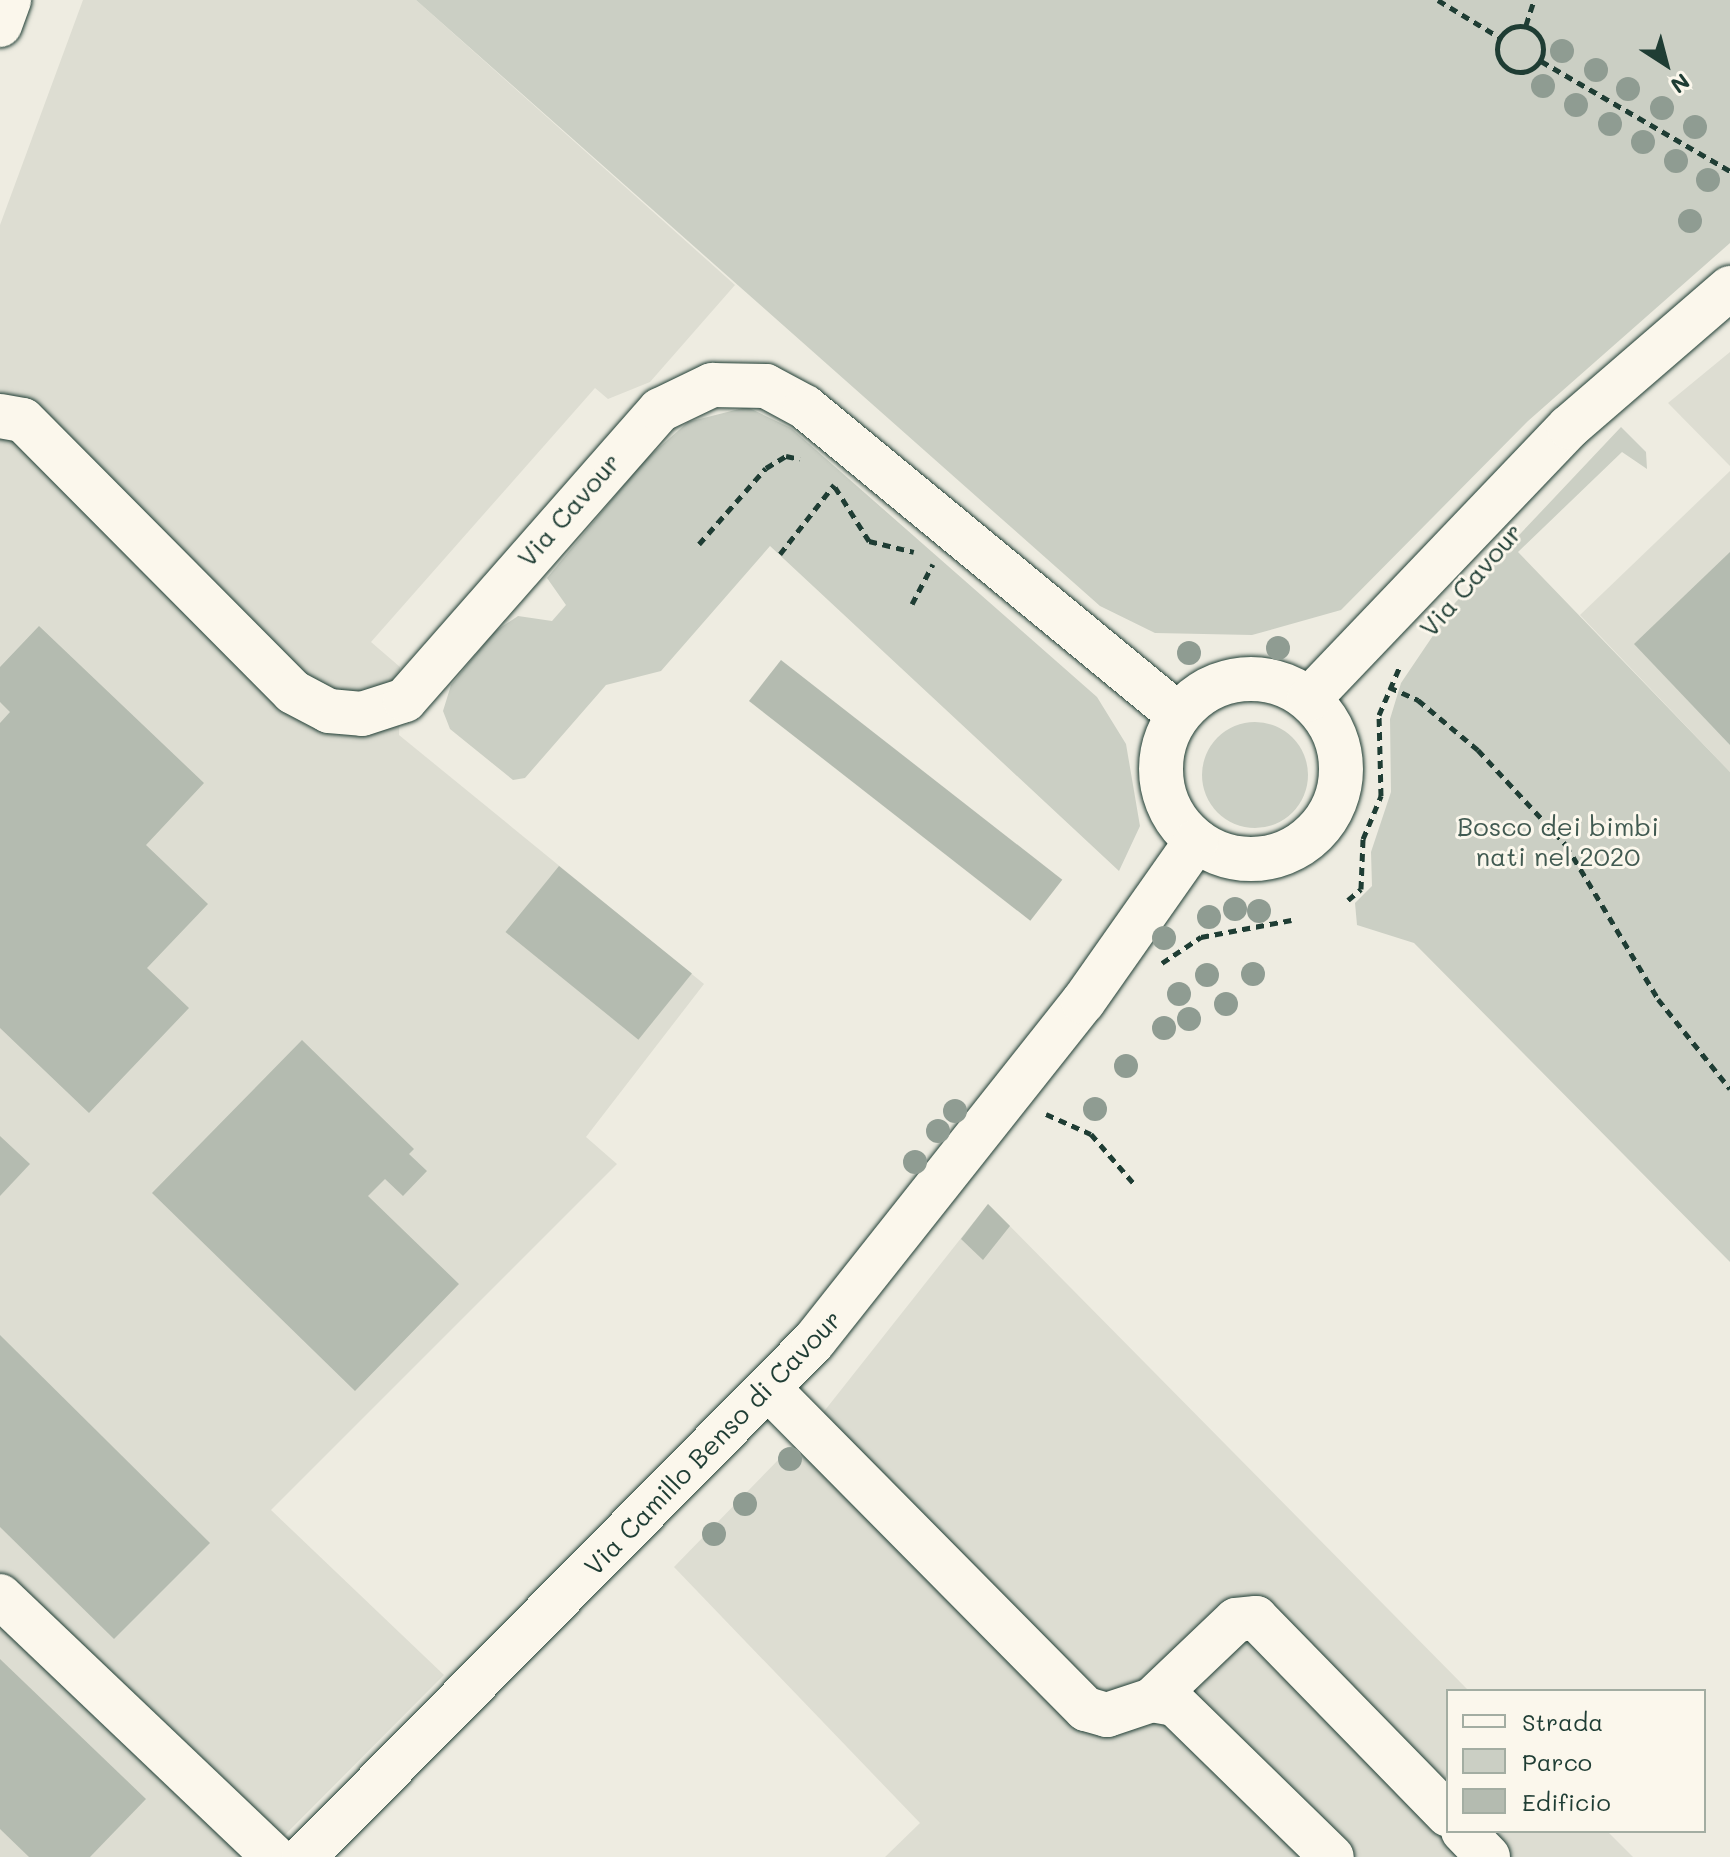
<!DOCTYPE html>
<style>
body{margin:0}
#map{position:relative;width:1730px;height:1857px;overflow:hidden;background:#eeece1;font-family:Mali,sans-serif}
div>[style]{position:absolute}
.built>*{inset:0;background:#ddddd2}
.green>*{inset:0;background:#cbcfc4}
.round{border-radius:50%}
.building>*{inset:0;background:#b4bbb0;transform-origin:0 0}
.path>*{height:5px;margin-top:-2.5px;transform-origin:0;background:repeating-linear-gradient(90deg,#1f3d34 0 8px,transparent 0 14px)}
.path>.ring{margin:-2.5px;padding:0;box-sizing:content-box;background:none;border:5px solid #1f3d34;border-radius:50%}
.roads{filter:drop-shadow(0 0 2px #1f3d34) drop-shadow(0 0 2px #1f3d34)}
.minor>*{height:44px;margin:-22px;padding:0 22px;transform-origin:22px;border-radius:22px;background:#fbf7ec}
.minor>.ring{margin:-22px;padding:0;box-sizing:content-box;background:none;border:44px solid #fbf7ec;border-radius:50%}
.highway>*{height:44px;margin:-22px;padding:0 22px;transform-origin:22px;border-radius:22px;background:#fbf7ec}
.trees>*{width:24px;height:24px;margin:-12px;border-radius:50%;background:#8f9c92}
span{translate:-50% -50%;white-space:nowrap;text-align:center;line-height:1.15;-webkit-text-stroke:6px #fbf7ec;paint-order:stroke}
.street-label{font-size:26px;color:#1f3d34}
.park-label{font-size:26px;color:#415a51}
.legend{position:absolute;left:1446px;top:1689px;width:260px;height:144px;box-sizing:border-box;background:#fbf7ec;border:2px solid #a3ada2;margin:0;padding:10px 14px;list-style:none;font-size:24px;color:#1f3d34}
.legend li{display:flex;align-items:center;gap:16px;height:40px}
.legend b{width:40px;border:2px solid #a3ada2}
.north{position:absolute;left:1626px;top:24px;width:80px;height:80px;-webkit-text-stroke:6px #fbf7ec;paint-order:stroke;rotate:144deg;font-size:22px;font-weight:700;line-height:32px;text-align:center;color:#1f3d34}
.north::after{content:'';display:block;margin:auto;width:28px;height:36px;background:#1f3d34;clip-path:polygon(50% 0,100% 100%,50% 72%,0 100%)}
</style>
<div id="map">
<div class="built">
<i style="clip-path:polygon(83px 0,416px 0,735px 285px,650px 382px,608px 399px,595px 388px,371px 642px,400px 667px,399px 735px,704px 984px,586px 1137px,617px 1164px,271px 1510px,444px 1675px,263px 1857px,0 1857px,0 225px)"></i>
<i style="clip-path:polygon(1730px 352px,1730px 466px,1668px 403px)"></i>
<i style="clip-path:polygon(1730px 471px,1730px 772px,1580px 615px)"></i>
<i style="clip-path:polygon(988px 1204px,1469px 1691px,1448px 1691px,1448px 1831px,1607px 1831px,1633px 1857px,885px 1857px,920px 1823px,674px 1567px,818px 1419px)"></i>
</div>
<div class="green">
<i style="clip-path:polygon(416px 0,1730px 0,1730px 243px,1528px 421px,1341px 610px,1252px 635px,1155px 633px,1100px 606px)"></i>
<i style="clip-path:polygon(747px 407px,791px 428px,1097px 697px,1126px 744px,1140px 826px,1119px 871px,770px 546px,661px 671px,606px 685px,525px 778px,513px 780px,450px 729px,443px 711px,451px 685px,494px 632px,518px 616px,552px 621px,566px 605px,547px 578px,644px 461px,688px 422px)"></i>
<i style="clip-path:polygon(1621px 427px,1646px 452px,1647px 469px,1622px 452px,1518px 552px,1730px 772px,1730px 1262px,1414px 943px,1357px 925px,1355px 903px,1372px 886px,1371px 852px,1391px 792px,1390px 719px,1401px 683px,1455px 603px)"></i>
<i class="round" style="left:1202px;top:722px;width:106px;height:106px"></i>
</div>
<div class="building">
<i style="clip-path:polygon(1730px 552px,1730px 745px,1634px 644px)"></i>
<i style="clip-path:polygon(39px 626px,204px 783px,146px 845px,208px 904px,147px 968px,189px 1008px,89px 1113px,0 1028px,0 723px,10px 712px,0 702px,0 667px)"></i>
<i style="left:781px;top:660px;width:357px;height:52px;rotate:38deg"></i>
<i style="left:559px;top:866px;width:171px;height:85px;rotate:39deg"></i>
<i style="clip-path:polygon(302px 1040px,414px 1149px,409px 1154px,427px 1171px,403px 1196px,385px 1179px,368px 1196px,459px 1284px,355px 1391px,152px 1193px)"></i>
<i style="clip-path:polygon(0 1136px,30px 1164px,0 1196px)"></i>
<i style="clip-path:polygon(988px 1204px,1010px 1226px,983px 1260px,961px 1239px)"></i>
<i style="clip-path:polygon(0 1335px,210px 1543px,114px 1639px,0 1527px)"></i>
<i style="clip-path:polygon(0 1659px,146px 1799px,90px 1857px,29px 1857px,0 1829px)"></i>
</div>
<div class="path">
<i style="left:1438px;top:0;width:71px;rotate:31.2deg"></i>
<i style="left:1526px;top:25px;width:26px;rotate:-72deg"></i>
<i class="ring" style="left:1497px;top:26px;width:41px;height:41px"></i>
<i style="left:1541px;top:61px;width:219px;rotate:30.2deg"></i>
<i style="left:835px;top:487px;width:64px;rotate:57.8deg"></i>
<i style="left:869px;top:541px;width:46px;rotate:13.7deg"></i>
<i style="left:699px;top:544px;width:101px;rotate:-48.6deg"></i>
<i style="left:766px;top:468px;width:23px;rotate:-31deg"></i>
<i style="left:786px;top:456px;width:14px;rotate:12deg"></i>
<i style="left:780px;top:554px;width:88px;rotate:-52deg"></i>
<i style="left:912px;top:604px;width:45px;rotate:-62.3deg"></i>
<i style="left:1389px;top:687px;width:32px;rotate:24deg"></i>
<i style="left:1418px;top:700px;width:78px;rotate:39.8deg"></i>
<i style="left:1478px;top:750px;width:129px;rotate:47.2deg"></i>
<i style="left:1566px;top:845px;width:179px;rotate:59.1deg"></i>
<i style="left:1658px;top:999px;width:115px;rotate:51.3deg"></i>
<i style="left:1348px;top:900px;width:17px;rotate:-40deg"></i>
<i style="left:1361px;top:889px;width:50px;rotate:-87.7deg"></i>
<i style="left:1363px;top:839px;width:47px;rotate:-67.3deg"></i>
<i style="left:1381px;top:796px;width:81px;rotate:-91.4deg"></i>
<i style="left:1379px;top:715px;width:53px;rotate:-66.8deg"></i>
<i style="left:1162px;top:963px;width:47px;rotate:-33.7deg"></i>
<i style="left:1201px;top:937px;width:92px;rotate:-10.7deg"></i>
<i style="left:1046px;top:1114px;width:49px;rotate:24deg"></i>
<i style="left:1091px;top:1134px;width:67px;rotate:49.2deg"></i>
</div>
<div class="roads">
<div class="minor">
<i style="left:0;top:416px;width:23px;rotate:10deg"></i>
<i style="left:23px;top:420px;width:383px;rotate:45.2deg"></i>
<i style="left:293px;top:692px;width:41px;rotate:27.8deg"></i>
<i style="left:329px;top:711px;width:33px;rotate:5deg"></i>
<i style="left:362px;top:714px;width:45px;rotate:-18deg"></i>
<i style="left:405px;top:700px;width:386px;rotate:-48.7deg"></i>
<i style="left:660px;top:410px;width:58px;rotate:-25.7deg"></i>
<i style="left:712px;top:385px;width:54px;rotate:1.1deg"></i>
<i style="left:766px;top:386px;width:44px;rotate:28.3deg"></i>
<i style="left:805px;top:407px;width:484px;rotate:39.5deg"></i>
<i class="ring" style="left:1161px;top:679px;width:136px;height:136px"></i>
<i style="left:1309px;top:699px;width:376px;rotate:-46.3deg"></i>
<i style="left:1569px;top:427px;width:213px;rotate:-40.8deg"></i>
<i style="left:770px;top:1390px;width:449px;rotate:45.3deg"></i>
<i style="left:1086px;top:1709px;width:22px;rotate:16deg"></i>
<i style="left:1107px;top:1715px;width:47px;rotate:-18.4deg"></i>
<i style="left:1152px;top:1700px;width:23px;rotate:10deg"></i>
<i style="left:1175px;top:1704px;width:219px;rotate:44.3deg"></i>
<i style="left:0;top:1596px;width:378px;rotate:43.6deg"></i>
<i style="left:1152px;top:1700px;width:116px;rotate:-43.6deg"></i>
<i style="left:1236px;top:1620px;width:20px;rotate:-6deg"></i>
<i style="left:1256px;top:1618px;width:275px;rotate:45.7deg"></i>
<i style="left:1463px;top:1831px;width:36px;rotate:46deg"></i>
<i style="left:304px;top:1857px;width:726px;rotate:-45.34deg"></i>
<i style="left:814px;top:1341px;width:433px;rotate:-51.6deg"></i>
<i style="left:1083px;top:1002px;width:197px;rotate:-54.9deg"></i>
</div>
<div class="highway">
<i style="left:0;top:25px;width:27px;rotate:-70deg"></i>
</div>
</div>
<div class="trees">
<i style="left:1562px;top:51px"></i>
<i style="left:1596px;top:70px"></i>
<i style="left:1543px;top:86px"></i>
<i style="left:1628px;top:89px"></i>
<i style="left:1576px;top:105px"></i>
<i style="left:1662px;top:108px"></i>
<i style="left:1610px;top:124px"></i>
<i style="left:1695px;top:127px"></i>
<i style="left:1643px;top:142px"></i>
<i style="left:1676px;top:161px"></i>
<i style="left:1708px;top:180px"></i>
<i style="left:1690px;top:221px"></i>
<i style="left:1278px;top:648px"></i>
<i style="left:1189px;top:653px"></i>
<i style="left:1235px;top:909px"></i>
<i style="left:1259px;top:911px"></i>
<i style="left:1209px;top:917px"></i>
<i style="left:1164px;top:938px"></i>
<i style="left:1253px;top:974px"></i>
<i style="left:1207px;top:975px"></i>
<i style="left:1179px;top:994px"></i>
<i style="left:1226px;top:1004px"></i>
<i style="left:1189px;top:1019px"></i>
<i style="left:1164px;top:1028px"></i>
<i style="left:1126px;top:1066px"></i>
<i style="left:1095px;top:1109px"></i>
<i style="left:955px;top:1111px"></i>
<i style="left:938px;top:1131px"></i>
<i style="left:915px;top:1162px"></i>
<i style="left:790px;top:1459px"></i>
<i style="left:745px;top:1504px"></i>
<i style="left:714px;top:1534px"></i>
</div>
<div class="street-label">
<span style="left:569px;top:510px;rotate:-49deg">Via Cavour</span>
<span style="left:1471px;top:580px;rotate:-49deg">Via Cavour</span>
<span style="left:713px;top:1443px;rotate:-46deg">Via Camillo Benso di Cavour</span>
</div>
<div class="park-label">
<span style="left:1558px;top:842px">Bosco dei bimbi<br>nati nel 2020</span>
</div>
<ul class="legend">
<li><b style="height:10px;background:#fbf7ec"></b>Strada</li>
<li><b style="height:22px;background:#cbcfc4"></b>Parco</li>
<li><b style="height:22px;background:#b4bbb0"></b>Edificio</li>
</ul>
<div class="north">N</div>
</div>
